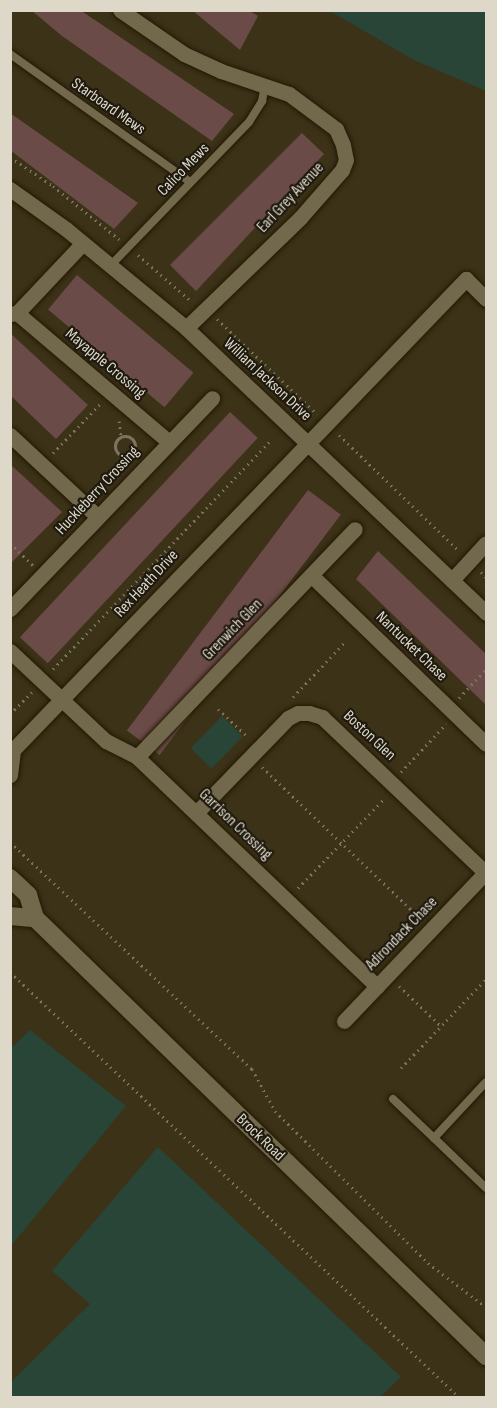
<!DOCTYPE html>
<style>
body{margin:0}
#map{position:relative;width:497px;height:1408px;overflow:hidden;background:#3c3218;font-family:"Sofia Sans Condensed",sans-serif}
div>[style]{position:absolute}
.green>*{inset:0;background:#294537;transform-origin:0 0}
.building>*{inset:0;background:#6b4b48;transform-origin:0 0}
.path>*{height:3px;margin-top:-1.5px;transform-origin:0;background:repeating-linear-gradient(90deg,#7c745e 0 1.5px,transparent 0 6px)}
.path>.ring{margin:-1.5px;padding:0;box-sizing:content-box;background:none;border:3px solid #7c745e;border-radius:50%}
.roads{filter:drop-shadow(0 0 2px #221901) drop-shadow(0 0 2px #221901)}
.lane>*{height:8px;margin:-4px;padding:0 4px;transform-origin:4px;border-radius:4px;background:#72684c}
.street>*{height:15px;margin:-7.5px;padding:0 7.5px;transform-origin:7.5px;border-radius:7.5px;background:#72684c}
.secondary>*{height:18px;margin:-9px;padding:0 9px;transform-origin:9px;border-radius:9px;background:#72684c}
span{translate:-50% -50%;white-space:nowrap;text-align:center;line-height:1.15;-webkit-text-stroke:4.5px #1f1a0f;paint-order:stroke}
.street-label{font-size:16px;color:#ded8c9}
.frame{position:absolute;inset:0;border:12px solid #ded8c9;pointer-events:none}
</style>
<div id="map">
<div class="green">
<i style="clip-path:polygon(330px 11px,486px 11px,486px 91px,414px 60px)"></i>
<i style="left:222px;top:716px;width:29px;height:45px;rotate:44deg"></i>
<i style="clip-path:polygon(30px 1030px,126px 1106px,11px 1246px,11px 1048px)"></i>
<i style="clip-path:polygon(158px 1147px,401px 1377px,380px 1397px,11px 1397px,11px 1382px,90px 1304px,52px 1271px)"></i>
</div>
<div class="building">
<i style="clip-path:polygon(31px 10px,80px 10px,234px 114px,212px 141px,62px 36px)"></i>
<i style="clip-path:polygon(192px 10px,248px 10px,258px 16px,240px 50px)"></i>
<i style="clip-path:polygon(10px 113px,138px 203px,114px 229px,10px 150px)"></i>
<i style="clip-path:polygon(302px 133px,324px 154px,196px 291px,170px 265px)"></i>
<i style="left:77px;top:275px;width:152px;height:45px;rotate:40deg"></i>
<i style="clip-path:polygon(10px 333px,88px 405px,56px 439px,10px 395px)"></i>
<i style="left:230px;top:412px;width:38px;height:308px;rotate:43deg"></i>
<i style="clip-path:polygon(10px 464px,62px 512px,10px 564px)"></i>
<i style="left:308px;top:490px;width:41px;height:301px;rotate:37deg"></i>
<i style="clip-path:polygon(378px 551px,486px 654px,486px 705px,356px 579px)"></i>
</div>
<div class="path">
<i style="left:10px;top:157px;width:52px;rotate:34deg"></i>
<i style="left:53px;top:186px;width:85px;rotate:38.8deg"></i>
<i style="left:138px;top:255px;width:72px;rotate:41deg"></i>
<i style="left:217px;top:319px;width:138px;rotate:43.5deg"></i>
<i style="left:119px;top:421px;width:16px;rotate:83deg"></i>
<i style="left:339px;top:435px;width:167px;rotate:44deg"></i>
<i class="ring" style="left:115px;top:436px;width:17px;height:17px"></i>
<i style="left:53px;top:453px;width:68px;rotate:-46.2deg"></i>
<i style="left:122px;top:456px;width:13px;rotate:86deg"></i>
<i style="left:10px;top:543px;width:32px;rotate:44deg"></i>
<i style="left:481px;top:572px;width:7px;rotate:45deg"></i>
<i style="left:53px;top:669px;width:316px;rotate:-46.4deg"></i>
<i style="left:293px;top:697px;width:76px;rotate:-46.6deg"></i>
<i style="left:459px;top:698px;width:40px;rotate:-47deg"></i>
<i style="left:218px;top:709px;width:41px;rotate:43deg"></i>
<i style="left:10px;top:714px;width:31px;rotate:-45deg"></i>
<i style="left:262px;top:767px;width:219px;rotate:43.7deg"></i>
<i style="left:401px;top:772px;width:66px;rotate:-46.8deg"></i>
<i style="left:10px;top:842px;width:332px;rotate:43.2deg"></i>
<i style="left:252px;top:1069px;width:48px;rotate:61.3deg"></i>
<i style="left:275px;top:1111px;width:216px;rotate:44.8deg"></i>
<i style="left:428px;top:1263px;width:73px;rotate:37.2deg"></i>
<i style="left:298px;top:888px;width:125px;rotate:-46deg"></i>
<i style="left:10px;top:972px;width:620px;rotate:43.43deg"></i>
<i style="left:399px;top:986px;width:58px;rotate:43.6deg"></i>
<i style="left:401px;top:1068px;width:123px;rotate:-46.3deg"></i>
</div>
<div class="roads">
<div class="lane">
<i style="left:10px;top:54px;width:221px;rotate:35.4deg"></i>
<i style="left:110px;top:266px;width:200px;rotate:-46deg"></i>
<i style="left:249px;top:122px;width:25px;rotate:-58deg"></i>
<i style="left:262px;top:101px;width:16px;rotate:-79deg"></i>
<i style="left:393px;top:1099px;width:57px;rotate:43.6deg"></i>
<i style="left:434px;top:1138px;width:76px;rotate:-47.1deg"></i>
<i style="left:434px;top:1138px;width:72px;rotate:43.9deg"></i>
</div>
<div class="street">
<i style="left:120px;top:10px;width:78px;rotate:34.5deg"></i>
<i style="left:184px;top:54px;width:41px;rotate:24.7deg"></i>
<i style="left:221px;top:71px;width:72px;rotate:18.7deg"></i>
<i style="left:289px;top:94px;width:59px;rotate:36.7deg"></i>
<i style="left:336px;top:129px;width:17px;rotate:66deg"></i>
<i style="left:343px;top:145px;width:15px;rotate:79deg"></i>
<i style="left:346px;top:160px;width:11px;rotate:112deg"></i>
<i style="left:342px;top:170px;width:64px;rotate:131.2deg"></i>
<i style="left:300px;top:218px;width:158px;rotate:136deg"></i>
<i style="left:10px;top:189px;width:69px;rotate:35.5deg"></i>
<i style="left:66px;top:229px;width:156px;rotate:39.5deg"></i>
<i style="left:186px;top:328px;width:414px;rotate:43.5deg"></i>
<i style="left:17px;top:313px;width:199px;rotate:40.3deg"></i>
<i style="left:10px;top:314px;width:7px;rotate:-8deg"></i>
<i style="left:17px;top:313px;width:96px;rotate:-46.7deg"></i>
<i style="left:10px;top:435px;width:120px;rotate:43deg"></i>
<i style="left:311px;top:575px;width:243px;rotate:44deg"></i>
<i style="left:452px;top:580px;width:50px;rotate:-47.4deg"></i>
<i style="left:10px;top:609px;width:292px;rotate:-46.2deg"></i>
<i style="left:10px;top:651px;width:132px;rotate:43.2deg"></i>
<i style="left:106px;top:741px;width:35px;rotate:27deg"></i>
<i style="left:137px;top:757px;width:332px;rotate:43.7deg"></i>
<i style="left:10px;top:753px;width:658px;rotate:-46.11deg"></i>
<i style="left:466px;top:279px;width:28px;rotate:45deg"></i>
<i style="left:137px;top:757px;width:315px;rotate:-46.3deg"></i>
<i style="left:10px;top:775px;width:23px;rotate:-83deg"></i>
<i style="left:196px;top:813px;width:132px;rotate:-45.9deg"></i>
<i style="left:288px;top:718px;width:11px;rotate:-27deg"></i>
<i style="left:298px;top:713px;width:11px"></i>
<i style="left:309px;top:713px;width:14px;rotate:17deg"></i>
<i style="left:322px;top:717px;width:226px;rotate:43.6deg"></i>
<i style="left:344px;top:1021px;width:206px;rotate:-46.4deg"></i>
</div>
<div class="secondary">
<i style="left:10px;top:878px;width:25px;rotate:43deg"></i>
<i style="left:28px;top:895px;width:24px;rotate:73deg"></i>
<i style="left:35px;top:918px;width:629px;rotate:44.16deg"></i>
<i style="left:10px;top:916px;width:25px;rotate:5deg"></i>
</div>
</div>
<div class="street-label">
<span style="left:108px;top:107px;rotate:35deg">Starboard Mews</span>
<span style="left:184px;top:170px;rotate:-46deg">Calico Mews</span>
<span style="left:291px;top:198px;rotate:-47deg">Earl Grey Avenue</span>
<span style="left:105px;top:364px;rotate:40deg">Mayapple Crossing</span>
<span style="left:267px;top:380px;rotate:43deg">William Jackson Drive</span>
<span style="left:98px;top:491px;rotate:-47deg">Huckleberry Crossing</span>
<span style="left:147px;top:584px;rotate:-47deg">Rex Heath Drive</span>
<span style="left:233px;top:630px;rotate:-46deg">Grenwich Glen</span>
<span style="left:411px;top:647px;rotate:44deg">Nantucket Chase</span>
<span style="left:369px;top:736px;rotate:43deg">Boston Glen</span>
<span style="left:235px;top:825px;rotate:44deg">Garrison Crossing</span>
<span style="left:402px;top:934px;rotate:-46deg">Adirondack Chase</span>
<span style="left:260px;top:1138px;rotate:44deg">Brock Road</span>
</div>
<div class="frame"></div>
</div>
